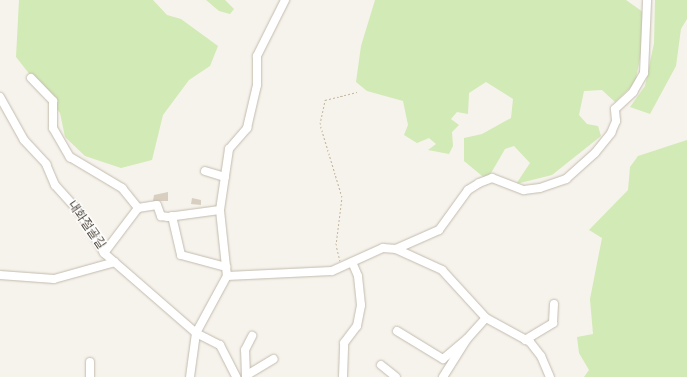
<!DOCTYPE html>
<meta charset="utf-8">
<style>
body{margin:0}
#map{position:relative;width:687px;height:377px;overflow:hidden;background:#f6f3ec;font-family:Jost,"Noto Sans KR",sans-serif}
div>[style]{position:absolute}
.green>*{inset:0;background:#d2eab5}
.building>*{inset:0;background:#d8cfc1}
.path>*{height:1px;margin-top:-0.5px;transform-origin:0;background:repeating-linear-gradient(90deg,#c4b79f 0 2px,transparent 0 4px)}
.roads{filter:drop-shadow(0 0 1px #c2bbae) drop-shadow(0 0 1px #c2bbae)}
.minor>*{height:8px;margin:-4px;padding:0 4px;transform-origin:4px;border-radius:4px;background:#fff}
span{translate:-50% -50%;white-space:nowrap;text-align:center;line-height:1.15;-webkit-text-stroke:3px #fff;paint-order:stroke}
.street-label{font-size:12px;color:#4b4439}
</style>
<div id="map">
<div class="green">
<i style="clip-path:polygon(19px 0,153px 0,167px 15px,181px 19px,218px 46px,210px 66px,189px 80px,163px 115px,152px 160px,121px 168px,85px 156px,65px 137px,60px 113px,16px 57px)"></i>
<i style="clip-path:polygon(206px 0,225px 0,234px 9px,230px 14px,219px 11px)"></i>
<i style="clip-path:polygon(375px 0,626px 0,643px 12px,646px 29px,635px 83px,615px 102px,602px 90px,584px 91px,579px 115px,587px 124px,598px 126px,601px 136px,552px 175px,516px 184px,530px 163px,514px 146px,505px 149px,487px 180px,464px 161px,464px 138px,482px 134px,511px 118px,513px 99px,486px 82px,469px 93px,468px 114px,457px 112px,451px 119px,459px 125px,452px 132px,453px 146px,449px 154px,428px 150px,436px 144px,429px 138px,417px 143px,404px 135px,408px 125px,403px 101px,367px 91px,356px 82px,361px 46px)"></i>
<i style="clip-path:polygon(655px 0,687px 0,687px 19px,681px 29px,676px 66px,650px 114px,630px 107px,645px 86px,654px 43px)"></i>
<i style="clip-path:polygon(687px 140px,687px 377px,584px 377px,589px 370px,579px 353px,577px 337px,593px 334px,590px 299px,602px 238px,589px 230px,628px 190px,630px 167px,638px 156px)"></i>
</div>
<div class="building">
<i style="clip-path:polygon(168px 192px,168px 201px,153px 201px,154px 195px)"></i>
<i style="clip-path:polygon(192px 198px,201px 200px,201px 205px,191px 204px)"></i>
</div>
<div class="path">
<i style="left:340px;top:261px;width:16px;rotate:-104deg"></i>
<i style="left:336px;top:245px;width:48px;rotate:-82.9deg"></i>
<i style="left:342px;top:197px;width:76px;rotate:-106.8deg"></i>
<i style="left:320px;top:124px;width:25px;rotate:-78deg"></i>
<i style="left:325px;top:100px;width:33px;rotate:-14deg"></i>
</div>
<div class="roads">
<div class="minor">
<i style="left:31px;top:78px;width:32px;rotate:46deg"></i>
<i style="left:53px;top:101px;width:27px;rotate:90deg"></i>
<i style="left:53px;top:128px;width:34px;rotate:60deg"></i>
<i style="left:70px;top:157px;width:61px;rotate:30.8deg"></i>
<i style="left:122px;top:188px;width:26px;rotate:51deg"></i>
<i style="left:138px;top:208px;width:19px;rotate:-9deg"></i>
<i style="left:157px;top:205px;width:12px;rotate:70deg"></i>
<i style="left:161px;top:216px;width:7px;rotate:8deg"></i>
<i style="left:168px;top:217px;width:52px;rotate:-7.7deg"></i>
<i style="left:0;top:97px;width:49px;rotate:60.8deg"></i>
<i style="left:24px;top:140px;width:33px;rotate:47deg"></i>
<i style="left:46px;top:164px;width:23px;rotate:67deg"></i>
<i style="left:55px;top:185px;width:38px;rotate:48deg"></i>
<i style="left:80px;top:213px;width:47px;rotate:59deg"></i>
<i style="left:104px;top:253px;width:122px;rotate:41deg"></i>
<i style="left:196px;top:333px;width:27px;rotate:27deg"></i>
<i style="left:220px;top:345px;width:36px;rotate:63deg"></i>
<i style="left:205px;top:171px;width:21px;rotate:17deg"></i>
<i style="left:172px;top:216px;width:40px;rotate:77deg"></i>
<i style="left:181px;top:255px;width:47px;rotate:14.9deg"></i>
<i style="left:396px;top:249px;width:47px;rotate:-23.8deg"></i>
<i style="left:439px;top:230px;width:49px;rotate:-54.1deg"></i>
<i style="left:468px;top:190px;width:13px;rotate:-32deg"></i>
<i style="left:479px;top:183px;width:14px;rotate:-21deg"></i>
<i style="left:492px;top:178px;width:34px;rotate:21deg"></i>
<i style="left:524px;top:190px;width:16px;rotate:-7deg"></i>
<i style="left:540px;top:188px;width:28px;rotate:-19deg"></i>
<i style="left:566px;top:179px;width:39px;rotate:-42deg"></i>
<i style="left:595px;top:153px;width:26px;rotate:-51deg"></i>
<i style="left:611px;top:133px;width:13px;rotate:-67deg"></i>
<i style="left:616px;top:121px;width:12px;rotate:-95deg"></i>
<i style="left:615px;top:109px;width:25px;rotate:-43deg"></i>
<i style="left:633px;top:92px;width:22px;rotate:-60deg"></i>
<i style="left:644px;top:73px;width:73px;rotate:-87.6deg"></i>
<i style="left:104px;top:253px;width:56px;rotate:-52.9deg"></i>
<i style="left:0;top:275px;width:54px;rotate:4.2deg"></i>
<i style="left:54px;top:279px;width:63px;rotate:-15.6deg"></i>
<i style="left:227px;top:276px;width:66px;rotate:-96.1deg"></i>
<i style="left:220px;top:210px;width:62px;rotate:-81.6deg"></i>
<i style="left:229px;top:149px;width:28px;rotate:-49deg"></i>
<i style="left:247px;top:128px;width:44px;rotate:-76.9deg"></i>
<i style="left:257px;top:85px;width:29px;rotate:-90deg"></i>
<i style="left:257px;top:56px;width:63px;rotate:-63.4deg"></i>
<i style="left:397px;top:331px;width:54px;rotate:31.3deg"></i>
<i style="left:443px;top:359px;width:31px;rotate:-40deg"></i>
<i style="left:525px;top:340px;width:33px;rotate:-31deg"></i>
<i style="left:553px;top:323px;width:19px;rotate:-87deg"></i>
<i style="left:90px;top:362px;width:15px;rotate:90deg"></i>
<i style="left:381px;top:365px;width:19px;rotate:39deg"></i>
<i style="left:247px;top:375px;width:31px;rotate:-31deg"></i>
<i style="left:190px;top:377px;width:44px;rotate:-82.2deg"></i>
<i style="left:196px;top:333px;width:65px;rotate:-61.5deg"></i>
<i style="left:227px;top:276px;width:105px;rotate:-2.7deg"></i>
<i style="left:332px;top:271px;width:56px;rotate:-24.3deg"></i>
<i style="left:383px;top:248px;width:13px;rotate:4deg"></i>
<i style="left:396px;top:249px;width:51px;rotate:24.5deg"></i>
<i style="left:442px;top:270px;width:65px;rotate:47.5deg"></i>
<i style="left:486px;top:318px;width:50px;rotate:28.6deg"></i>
<i style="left:530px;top:342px;width:18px;rotate:52deg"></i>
<i style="left:541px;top:356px;width:23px;rotate:67deg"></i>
<i style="left:246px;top:377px;width:27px;rotate:-92deg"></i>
<i style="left:245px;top:350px;width:16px;rotate:-63deg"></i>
<i style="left:343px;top:377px;width:34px;rotate:-88deg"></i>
<i style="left:344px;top:343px;width:21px;rotate:-53deg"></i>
<i style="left:357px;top:326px;width:21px;rotate:-79deg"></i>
<i style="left:361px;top:305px;width:29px;rotate:-96deg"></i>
<i style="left:358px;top:276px;width:15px;rotate:-113deg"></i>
<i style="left:443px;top:377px;width:45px;rotate:-57.7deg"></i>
<i style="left:467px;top:339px;width:28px;rotate:-48deg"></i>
</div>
</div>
<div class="street-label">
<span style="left:86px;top:225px;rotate:55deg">내화절골길</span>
</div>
</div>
